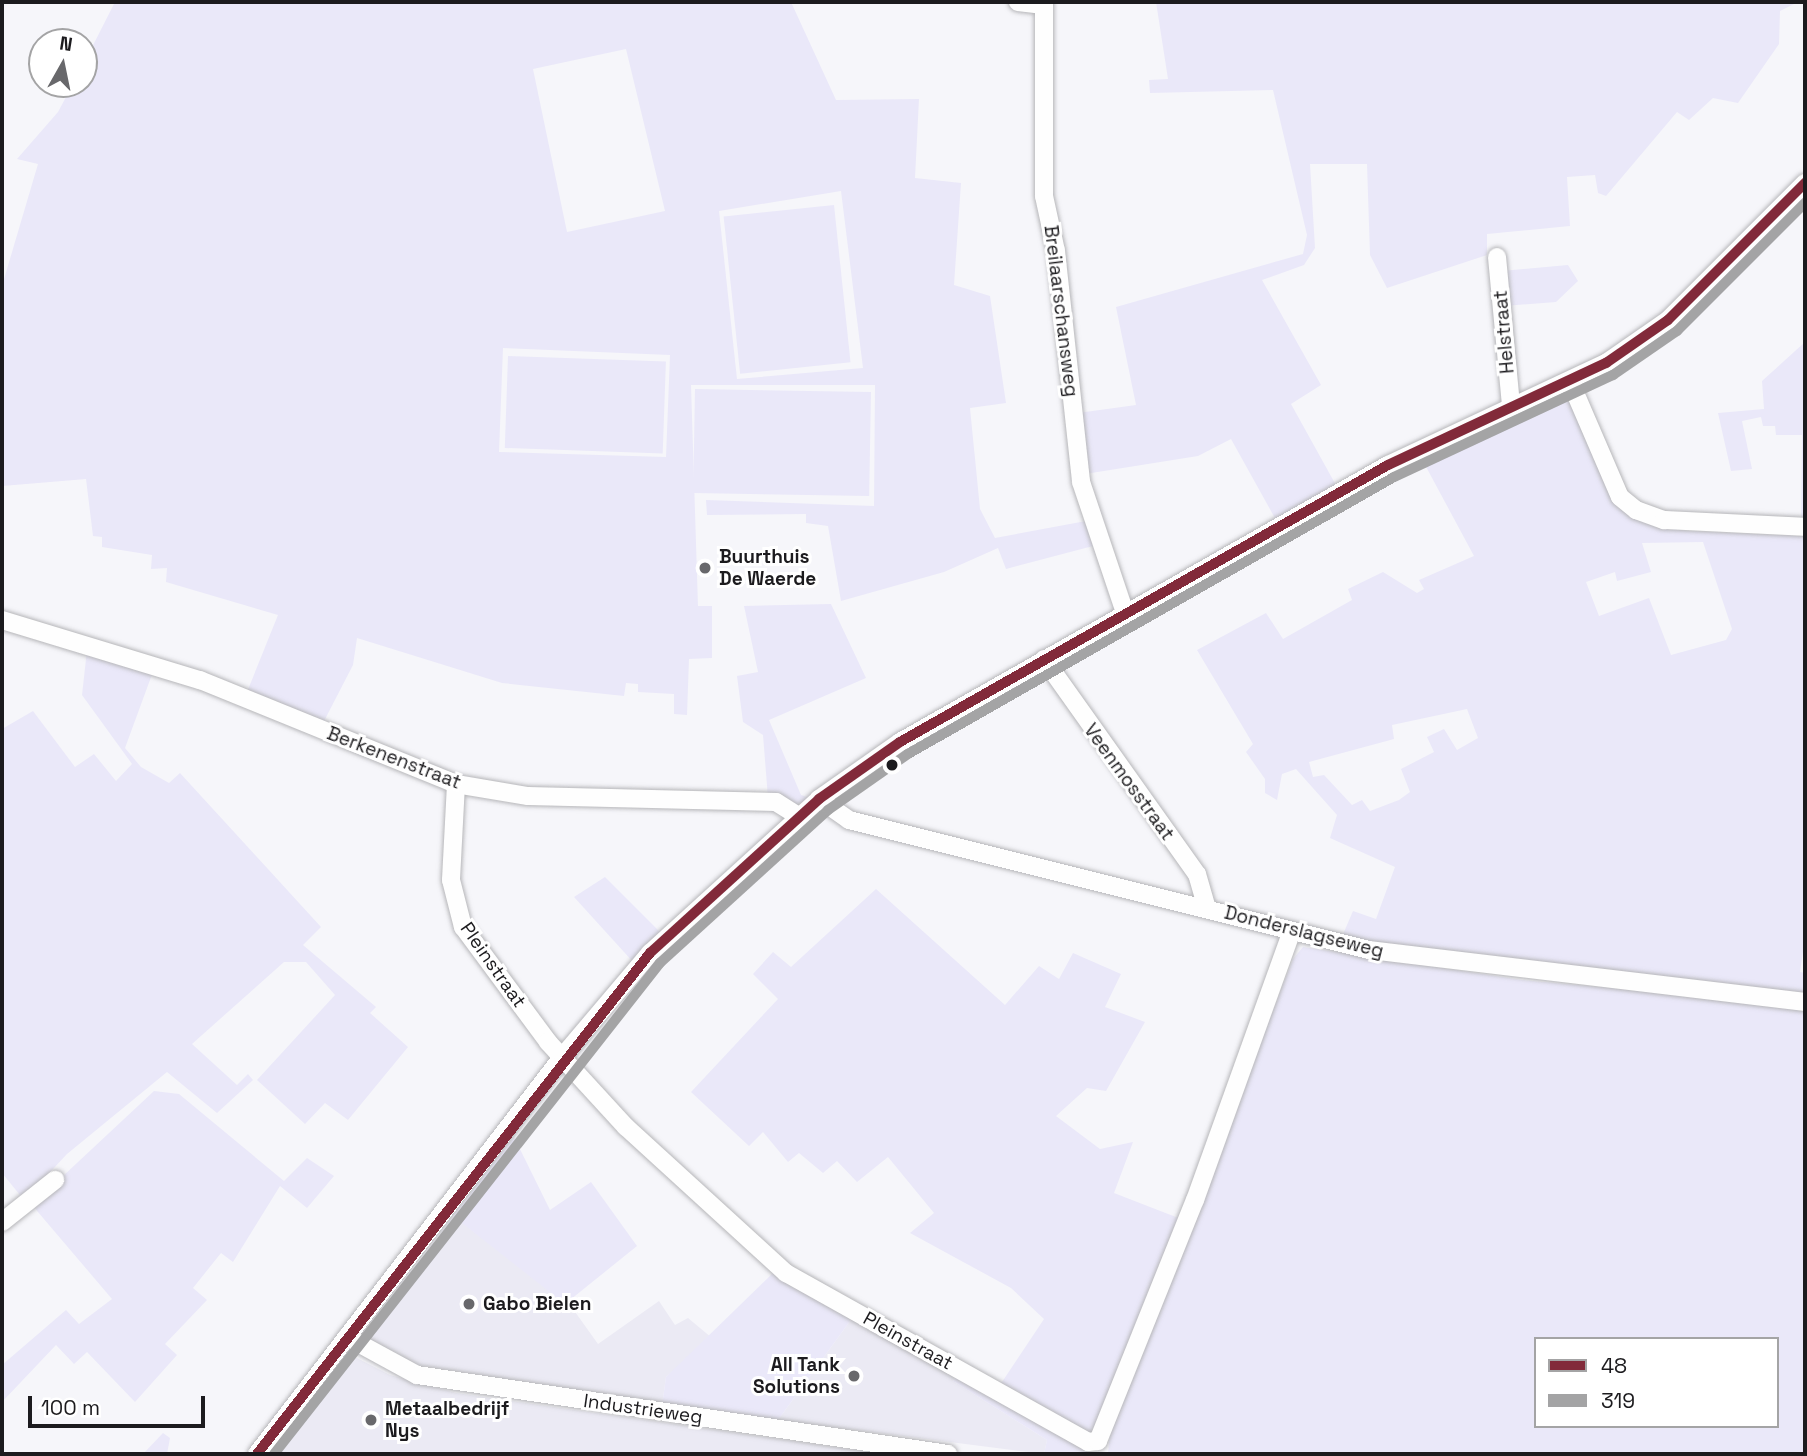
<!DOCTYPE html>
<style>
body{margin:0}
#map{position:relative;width:1807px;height:1456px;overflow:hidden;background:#f6f6fa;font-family:"Space Grotesk",sans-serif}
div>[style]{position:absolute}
.built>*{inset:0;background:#ebeaf4}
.green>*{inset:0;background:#eae8f9;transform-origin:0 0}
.stream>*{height:3.5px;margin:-1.75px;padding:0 1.75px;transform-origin:1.75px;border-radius:1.75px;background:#7bbed1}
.roads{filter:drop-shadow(0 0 2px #b6b6b9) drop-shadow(0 0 2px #b6b6b9)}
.minor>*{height:18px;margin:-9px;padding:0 9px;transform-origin:9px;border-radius:9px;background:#fefefe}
.bus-1>*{height:10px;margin:-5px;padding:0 5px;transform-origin:5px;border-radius:5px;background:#822a3a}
.bus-2>*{height:10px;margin:-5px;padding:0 5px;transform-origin:5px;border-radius:5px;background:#a4a4a5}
.dots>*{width:19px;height:19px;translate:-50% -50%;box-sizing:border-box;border:4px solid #fff;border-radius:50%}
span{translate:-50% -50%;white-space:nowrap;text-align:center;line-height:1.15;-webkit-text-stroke:6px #fff;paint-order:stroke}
.street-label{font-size:19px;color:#1c1b1e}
.poi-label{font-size:19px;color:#1c1b1e;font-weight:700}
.left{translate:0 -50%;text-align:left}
.right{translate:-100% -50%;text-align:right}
.frame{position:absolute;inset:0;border:4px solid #1c1b1e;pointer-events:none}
.legend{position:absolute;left:1534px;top:1337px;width:245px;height:91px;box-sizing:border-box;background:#fff;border:2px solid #a4a4a5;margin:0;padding:9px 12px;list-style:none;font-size:21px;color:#1c1b1e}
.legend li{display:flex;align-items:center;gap:14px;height:35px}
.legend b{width:35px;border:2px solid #a4a4a5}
.north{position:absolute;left:28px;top:28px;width:70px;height:70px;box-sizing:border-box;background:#fff;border:2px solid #a4a4a5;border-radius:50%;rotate:9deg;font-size:19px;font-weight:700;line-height:28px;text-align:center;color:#1c1b1e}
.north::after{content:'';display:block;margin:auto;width:24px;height:32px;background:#68686b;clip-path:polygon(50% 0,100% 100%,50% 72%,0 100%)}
.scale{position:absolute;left:28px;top:1396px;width:177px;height:32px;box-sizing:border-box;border:4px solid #1c1b1e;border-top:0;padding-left:9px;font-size:21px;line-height:24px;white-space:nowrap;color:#1c1b1e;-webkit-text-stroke:5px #fff;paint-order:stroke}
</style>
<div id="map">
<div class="built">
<i style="clip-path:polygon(453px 1216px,568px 1302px,598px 1344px,659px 1301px,675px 1325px,688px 1318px,712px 1338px,666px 1377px,662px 1405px,401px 1362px,360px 1339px)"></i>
<i style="clip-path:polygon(853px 1317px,957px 1375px,953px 1381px,1047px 1440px,1044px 1454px,778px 1420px)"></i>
<i style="clip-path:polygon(353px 1356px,390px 1375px,456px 1393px,882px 1454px,278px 1454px)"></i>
</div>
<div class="green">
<i style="clip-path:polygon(evenodd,115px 2px,791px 2px,836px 100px,919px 99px,915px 178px,961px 183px,954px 285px,990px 296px,1006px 403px,970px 408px,980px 509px,995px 538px,1086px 521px,1093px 546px,1006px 569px,998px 548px,944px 572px,841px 601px,828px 526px,806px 523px,806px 514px,707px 515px,706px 500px,874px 506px,875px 385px,691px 385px,698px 606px,712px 606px,712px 658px,689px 659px,687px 715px,674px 714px,674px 694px,638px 692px,638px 684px,626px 683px,624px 696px,502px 683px,357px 638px,353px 665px,322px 725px,247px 692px,278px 615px,166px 582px,167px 568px,151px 569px,152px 555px,102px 547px,102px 537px,93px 536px,86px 479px,2px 486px,2px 286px,38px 164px,17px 159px,58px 112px,73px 84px,84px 84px,84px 63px,115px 2px,626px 49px,665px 211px,567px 232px,533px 69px,626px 49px,115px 2px,841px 191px,863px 368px,737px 379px,719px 211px,841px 191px,115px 2px,503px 348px,670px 355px,666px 457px,499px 452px,503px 348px)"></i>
<i style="clip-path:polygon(1156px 2px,1798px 2px,1780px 11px,1779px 44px,1738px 103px,1713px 98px,1689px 120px,1677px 112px,1606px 196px,1598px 193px,1595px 175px,1567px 177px,1570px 226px,1487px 234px,1487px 255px,1387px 288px,1370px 255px,1367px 164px,1310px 164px,1315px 248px,1304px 265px,1262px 280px,1321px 385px,1291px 404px,1337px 487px,1276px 520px,1231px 439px,1198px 456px,1085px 474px,1078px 413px,1136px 405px,1116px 307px,1303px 254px,1307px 235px,1273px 90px,1150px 93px,1149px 80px,1168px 79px)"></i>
<i style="left:834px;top:205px;width:158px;height:111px;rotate:84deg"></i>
<i style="clip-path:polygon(1568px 265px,1578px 281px,1556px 302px,1504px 306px,1502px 271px)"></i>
<i style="clip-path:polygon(1805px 342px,1805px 521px,1801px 521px,1802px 435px,1776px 435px,1775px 426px,1763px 426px,1761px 417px,1742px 421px,1752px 469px,1731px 471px,1718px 413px,1764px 409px,1762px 381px)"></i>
<i style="left:508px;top:356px;width:158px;height:92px;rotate:2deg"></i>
<i style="left:695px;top:389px;width:176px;height:104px;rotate:1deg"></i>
<i style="clip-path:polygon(evenodd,1566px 397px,1637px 519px,1686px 531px,1805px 536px,1805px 938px,1800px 972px,1805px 973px,1805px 996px,1341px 939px,1353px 911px,1376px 919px,1395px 867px,1330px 838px,1337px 815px,1296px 769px,1282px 774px,1277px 800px,1265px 793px,1265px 779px,1246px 752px,1253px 744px,1197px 650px,1266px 613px,1283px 639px,1352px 600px,1348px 589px,1383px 572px,1417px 593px,1424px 589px,1419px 580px,1474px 556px,1424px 463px,1566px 397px,1703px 542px,1732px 629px,1726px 640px,1671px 655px,1649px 598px,1599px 616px,1586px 582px,1615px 572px,1617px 581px,1651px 572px,1642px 543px,1703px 542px,1566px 397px,1467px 709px,1478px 738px,1457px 750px,1444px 729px,1427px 737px,1434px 752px,1401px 769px,1410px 792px,1399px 800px,1370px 811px,1362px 800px,1352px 805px,1324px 775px,1313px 777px,1309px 762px,1394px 739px,1392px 725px,1467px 709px)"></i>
<i style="clip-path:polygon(831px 604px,866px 678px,769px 720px,801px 795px,810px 798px,797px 804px,768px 798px,763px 735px,743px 722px,737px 676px,758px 672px,744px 606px)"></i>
<i style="clip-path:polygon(87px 650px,154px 669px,125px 748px,141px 767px,169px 783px,180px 773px,321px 927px,303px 945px,376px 1007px,370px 1013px,408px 1047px,348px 1120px,325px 1103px,305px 1124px,257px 1080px,335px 995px,306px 962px,284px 962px,192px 1044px,237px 1085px,248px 1074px,253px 1080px,217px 1113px,167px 1072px,67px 1154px,24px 1200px,2px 1173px,2px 729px,33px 711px,75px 767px,94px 754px,116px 781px,132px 764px,82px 695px)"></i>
<i style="clip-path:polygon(605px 877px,663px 935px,634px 963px,574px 897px)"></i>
<i style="clip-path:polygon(876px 889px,1005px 1005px,1039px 966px,1059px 979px,1073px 953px,1121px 974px,1105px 1007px,1145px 1022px,1106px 1091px,1087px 1088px,1056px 1116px,1100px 1149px,1133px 1142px,1114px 1193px,1181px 1219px,1090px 1437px,998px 1388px,1044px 1319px,1011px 1288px,910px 1233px,934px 1213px,888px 1157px,857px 1182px,837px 1161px,823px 1173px,799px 1153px,788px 1162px,763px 1132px,749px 1146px,691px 1092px,778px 999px,753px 974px,773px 952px,791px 967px)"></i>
<i style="clip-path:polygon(evenodd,1303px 947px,1522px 980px,1805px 1005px,1805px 1454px,1108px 1454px,1110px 1431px,1293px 959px,1303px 947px,1536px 1339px,1777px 1339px,1777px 1426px,1536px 1426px,1536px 1339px)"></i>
<i style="clip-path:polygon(154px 1091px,179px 1094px,284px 1181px,307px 1158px,334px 1176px,307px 1208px,280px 1186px,233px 1262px,221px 1253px,193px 1288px,207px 1300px,165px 1344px,177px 1355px,135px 1402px,87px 1352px,74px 1364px,56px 1345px,2px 1402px,2px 1365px,66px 1310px,79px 1324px,112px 1299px,32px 1205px)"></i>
<i style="clip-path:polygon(514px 1137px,550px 1210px,591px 1182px,637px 1246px,565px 1304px,453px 1216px)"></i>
<i style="clip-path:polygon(774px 1272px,853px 1317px,778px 1420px,662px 1405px,666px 1377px)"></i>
<i style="clip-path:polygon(957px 1375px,1087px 1450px,1087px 1454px,1044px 1454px,1047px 1440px,953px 1381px)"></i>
<i style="clip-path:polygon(163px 1433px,170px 1438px,167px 1454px,143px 1454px)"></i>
</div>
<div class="stream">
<i style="left:207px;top:2px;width:23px"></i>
</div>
<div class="roads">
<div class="minor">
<i style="left:1018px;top:2px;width:26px;rotate:7deg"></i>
<i style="left:1044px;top:2px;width:194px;rotate:90deg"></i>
<i style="left:1044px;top:196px;width:56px;rotate:77.7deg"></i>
<i style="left:1056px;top:251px;width:232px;rotate:83.8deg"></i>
<i style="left:1081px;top:482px;width:138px;rotate:71.4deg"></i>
<i style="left:1497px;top:257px;width:150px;rotate:84.6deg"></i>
<i style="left:1570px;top:381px;width:126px;rotate:66.7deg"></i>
<i style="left:1620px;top:497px;width:21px;rotate:39deg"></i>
<i style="left:1636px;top:510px;width:30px;rotate:20deg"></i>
<i style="left:1664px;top:520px;width:141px;rotate:2.8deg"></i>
<i style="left:2px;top:620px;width:207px;rotate:16.9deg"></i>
<i style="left:200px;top:680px;width:276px;rotate:22.1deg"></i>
<i style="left:456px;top:784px;width:73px;rotate:9.5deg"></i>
<i style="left:528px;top:796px;width:248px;rotate:1.4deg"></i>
<i style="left:776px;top:802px;width:26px;rotate:32deg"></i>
<i style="left:1044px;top:659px;width:264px;rotate:54.6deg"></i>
<i style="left:1197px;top:874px;width:36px;rotate:74deg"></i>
<i style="left:456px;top:784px;width:96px;rotate:93deg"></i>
<i style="left:451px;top:880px;width:49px;rotate:75.7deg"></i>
<i style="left:463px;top:927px;width:143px;rotate:53.5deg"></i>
<i style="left:548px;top:1042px;width:115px;rotate:47.5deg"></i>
<i style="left:626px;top:1127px;width:217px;rotate:42.4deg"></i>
<i style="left:786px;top:1273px;width:346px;rotate:29.2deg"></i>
<i style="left:1088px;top:1442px;width:10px;rotate:-6deg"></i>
<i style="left:1098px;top:1441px;width:260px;rotate:-68.1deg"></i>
<i style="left:1195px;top:1200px;width:284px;rotate:-70.2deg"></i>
<i style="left:819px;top:799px;width:37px;rotate:35deg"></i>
<i style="left:849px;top:820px;width:536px;rotate:14.04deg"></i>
<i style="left:1369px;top:950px;width:439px;rotate:6.8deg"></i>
<i style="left:2px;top:1222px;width:68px;rotate:-38.4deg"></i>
<i style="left:347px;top:1337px;width:80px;rotate:28.5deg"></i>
<i style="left:417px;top:1375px;width:537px;rotate:8.46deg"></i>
<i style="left:257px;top:1454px;width:502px;rotate:-52.45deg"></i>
<i style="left:563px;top:1056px;width:135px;rotate:-49.8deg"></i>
<i style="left:650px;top:953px;width:229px;rotate:-42.3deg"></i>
<i style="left:819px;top:799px;width:99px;rotate:-35.1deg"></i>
<i style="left:900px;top:742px;width:561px;rotate:-29.58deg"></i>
<i style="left:1388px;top:465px;width:241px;rotate:-25.1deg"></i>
<i style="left:1606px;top:363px;width:75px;rotate:-34.7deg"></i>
<i style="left:1668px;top:320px;width:194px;rotate:-45deg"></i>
</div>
</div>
<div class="bus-1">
<i style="left:257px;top:1454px;width:637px;rotate:-51.89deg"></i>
<i style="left:650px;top:953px;width:229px;rotate:-42.3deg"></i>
<i style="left:819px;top:799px;width:99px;rotate:-35.1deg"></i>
<i style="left:900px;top:742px;width:561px;rotate:-29.58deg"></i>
<i style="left:1388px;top:465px;width:241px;rotate:-25.1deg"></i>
<i style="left:1606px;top:363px;width:75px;rotate:-34.7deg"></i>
<i style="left:1668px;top:320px;width:194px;rotate:-45deg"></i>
</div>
<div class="bus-2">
<i style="left:274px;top:1454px;width:625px;rotate:-51.83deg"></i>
<i style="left:660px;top:963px;width:227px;rotate:-42.3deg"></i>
<i style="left:828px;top:810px;width:98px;rotate:-35deg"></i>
<i style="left:908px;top:754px;width:559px;rotate:-29.68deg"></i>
<i style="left:1394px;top:477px;width:242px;rotate:-25deg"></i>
<i style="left:1613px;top:375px;width:78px;rotate:-34.5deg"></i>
<i style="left:1677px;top:331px;width:181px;rotate:-45deg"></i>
</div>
<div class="dots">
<i style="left:705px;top:568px;background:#68686b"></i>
<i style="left:892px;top:765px;background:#1c1b1e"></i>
<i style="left:469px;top:1304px;background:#68686b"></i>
<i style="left:854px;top:1376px;background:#68686b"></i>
<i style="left:371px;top:1420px;background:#68686b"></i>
</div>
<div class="street-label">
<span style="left:1061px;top:311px;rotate:83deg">Breilaarschansweg</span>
<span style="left:1504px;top:332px;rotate:-95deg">Helstraat</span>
<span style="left:394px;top:758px;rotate:21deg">Berkenenstraat</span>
<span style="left:1129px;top:782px;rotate:54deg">Veenmosstraat</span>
<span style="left:1304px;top:932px;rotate:14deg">Donderslagseweg</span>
<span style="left:493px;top:965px;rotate:55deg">Pleinstraat</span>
<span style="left:908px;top:1341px;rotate:29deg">Pleinstraat</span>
<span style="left:643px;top:1409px;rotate:8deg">Industrieweg</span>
</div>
<div class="poi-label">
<span class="left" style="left:719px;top:568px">Buurthuis<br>De Waerde</span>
<span class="left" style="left:483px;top:1304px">Gabo Bielen</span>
<span class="right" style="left:840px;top:1376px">All Tank<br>Solutions</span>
<span class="left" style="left:385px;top:1420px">Metaalbedrijf<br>Nys</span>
</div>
<div class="frame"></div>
<ul class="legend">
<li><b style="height:9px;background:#822a3a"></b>48</li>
<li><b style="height:9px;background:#a4a4a5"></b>319</li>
</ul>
<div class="north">N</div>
<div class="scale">100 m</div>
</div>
